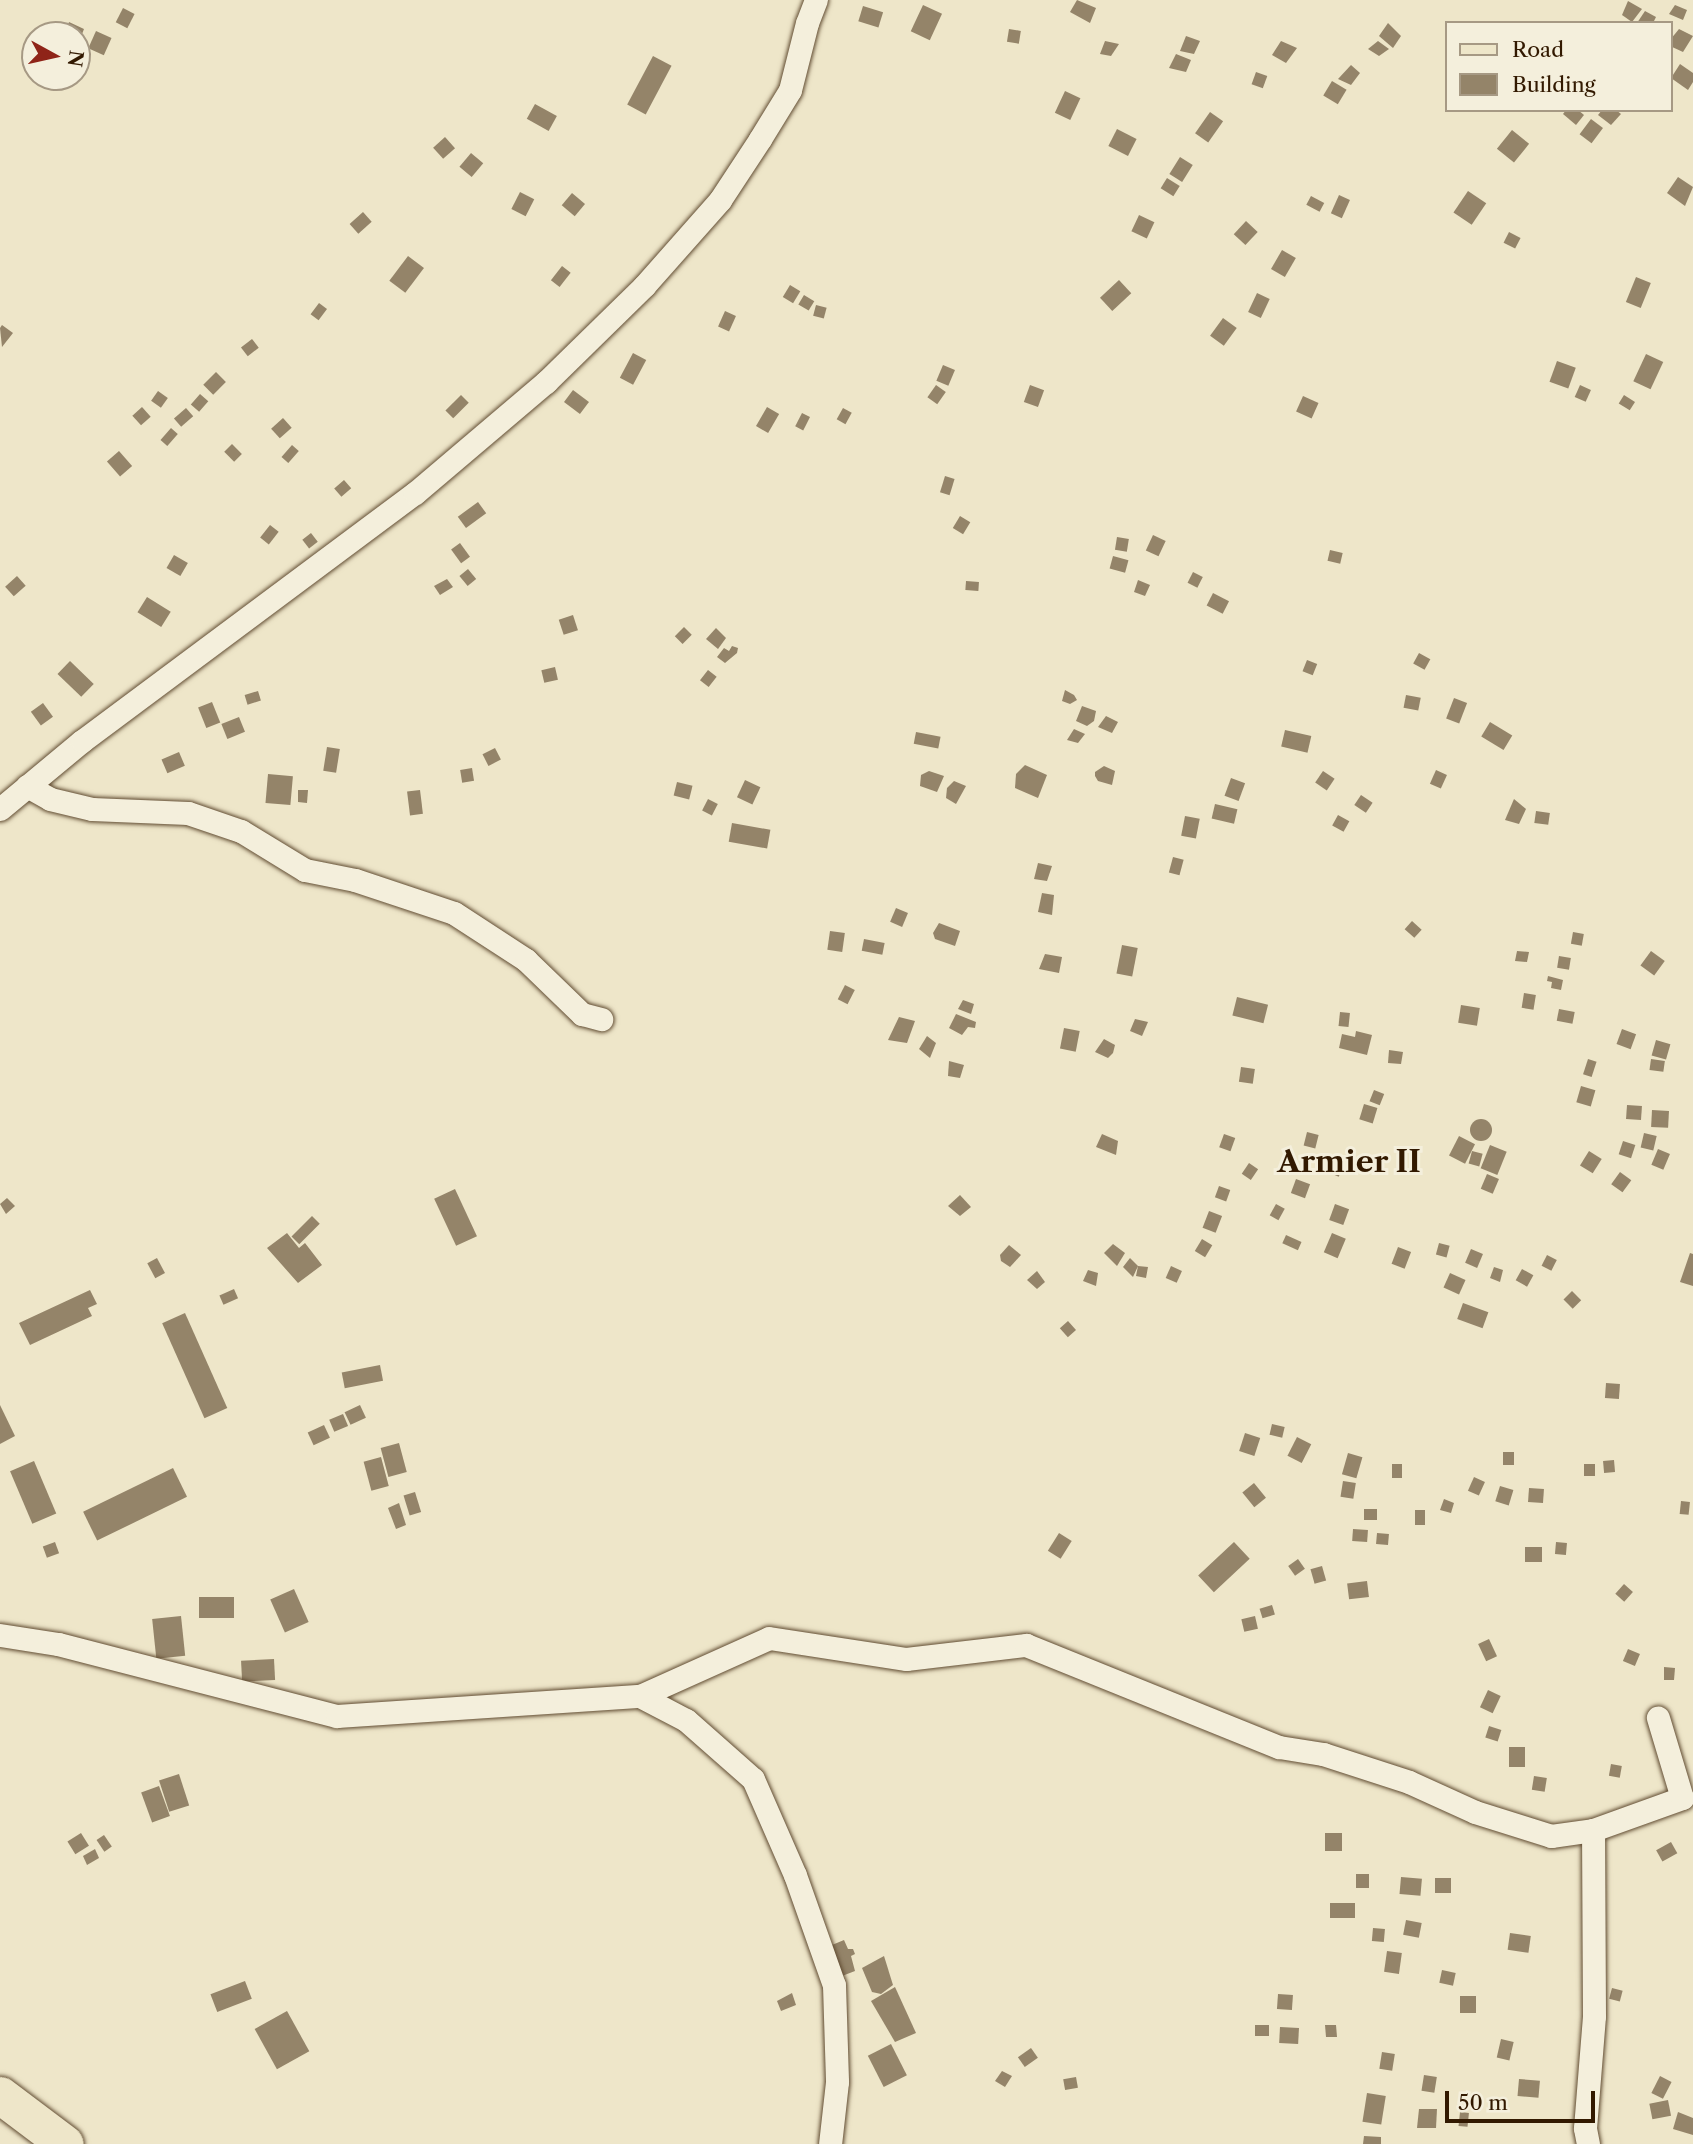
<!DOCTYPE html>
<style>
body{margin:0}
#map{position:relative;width:1693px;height:2144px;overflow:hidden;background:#eee6c9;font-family:"Libre Caslon Text",serif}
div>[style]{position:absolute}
.building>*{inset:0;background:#948469;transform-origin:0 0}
.round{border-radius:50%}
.roads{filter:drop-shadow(0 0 2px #614c32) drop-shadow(0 0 2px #614c32)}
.street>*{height:23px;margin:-11.5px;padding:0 11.5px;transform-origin:11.5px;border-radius:11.5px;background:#f4efdc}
.primary>*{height:37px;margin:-18.5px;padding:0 18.5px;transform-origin:18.5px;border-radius:18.5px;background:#eee6c9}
span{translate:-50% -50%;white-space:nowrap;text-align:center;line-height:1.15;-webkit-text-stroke:6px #f4efdc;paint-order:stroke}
.district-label{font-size:30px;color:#321900;font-weight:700}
.legend{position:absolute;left:1445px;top:21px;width:228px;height:91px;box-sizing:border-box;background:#f4efdc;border:2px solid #a69984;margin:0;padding:9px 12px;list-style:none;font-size:21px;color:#321900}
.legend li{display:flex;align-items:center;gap:14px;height:35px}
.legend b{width:35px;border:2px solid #a69984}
.north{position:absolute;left:21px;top:21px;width:70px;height:70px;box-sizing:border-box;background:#f4efdc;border:2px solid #a69984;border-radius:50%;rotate:98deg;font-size:19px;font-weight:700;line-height:28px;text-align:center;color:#321900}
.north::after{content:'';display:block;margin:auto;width:24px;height:32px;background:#8f2418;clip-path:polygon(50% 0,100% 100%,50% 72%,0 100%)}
.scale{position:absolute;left:1445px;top:2091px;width:150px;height:32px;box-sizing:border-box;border:4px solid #321900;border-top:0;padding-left:9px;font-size:21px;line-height:24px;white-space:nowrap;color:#321900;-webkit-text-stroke:5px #f4efdc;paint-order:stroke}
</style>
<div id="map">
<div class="building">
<i style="clip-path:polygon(1077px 0,1096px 8px,1090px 23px,1070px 12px)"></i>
<i style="clip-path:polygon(1628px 1px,1642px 9px,1632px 22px,1622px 15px)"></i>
<i style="left:923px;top:5px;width:21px;height:29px;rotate:25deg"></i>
<i style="clip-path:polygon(1675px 5px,1687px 10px,1683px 20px,1669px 14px)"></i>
<i style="left:863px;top:6px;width:21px;height:16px;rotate:17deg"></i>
<i style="left:123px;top:8px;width:13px;height:16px;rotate:27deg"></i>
<i style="clip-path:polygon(1645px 11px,1656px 17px,1653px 23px,1637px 23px)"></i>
<i style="clip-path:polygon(69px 22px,84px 29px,77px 47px,77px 35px,64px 35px)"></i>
<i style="clip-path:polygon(1388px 23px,1401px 36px,1393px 48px,1379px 36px)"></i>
<i style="left:1009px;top:29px;width:12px;height:13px;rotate:9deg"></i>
<i style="clip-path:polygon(1679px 29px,1693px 36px,1683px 52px,1670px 46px,1670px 40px)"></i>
<i style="left:96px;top:31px;width:17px;height:19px;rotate:24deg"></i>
<i style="clip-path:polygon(1186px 36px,1200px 41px,1194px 54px,1180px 51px)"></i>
<i style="clip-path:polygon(1105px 41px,1119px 44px,1111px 56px,1100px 54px)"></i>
<i style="clip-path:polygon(1281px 41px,1297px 48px,1286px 63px,1272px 55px)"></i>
<i style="clip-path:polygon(1378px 41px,1389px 49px,1379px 56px,1368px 49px)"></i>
<i style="clip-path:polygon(1176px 54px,1191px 60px,1186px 72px,1169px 68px)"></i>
<i style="left:653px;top:56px;width:21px;height:55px;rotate:28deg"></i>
<i style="clip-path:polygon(1680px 64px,1693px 73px,1693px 82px,1688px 90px,1671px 78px)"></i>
<i style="clip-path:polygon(1351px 65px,1360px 73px,1351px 85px,1338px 79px)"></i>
<i style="left:1256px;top:72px;width:12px;height:13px;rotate:20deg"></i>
<i style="left:1332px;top:81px;width:17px;height:17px;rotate:31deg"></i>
<i style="left:1065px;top:91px;width:17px;height:24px;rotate:25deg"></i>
<i style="left:535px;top:104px;width:25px;height:17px;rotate:29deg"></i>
<i style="clip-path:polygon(1566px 110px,1578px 110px,1584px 115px,1576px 125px,1563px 114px)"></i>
<i style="clip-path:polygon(1602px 110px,1616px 110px,1621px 114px,1611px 125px,1598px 115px)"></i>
<i style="left:1210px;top:112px;width:16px;height:26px;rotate:35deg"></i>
<i style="left:1591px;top:119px;width:15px;height:19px;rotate:37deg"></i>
<i style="left:1117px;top:129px;width:22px;height:19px;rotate:27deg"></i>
<i style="left:1512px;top:130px;width:22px;height:24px;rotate:39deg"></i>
<i style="left:445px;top:137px;width:15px;height:16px;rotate:48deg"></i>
<i style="left:471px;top:153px;width:16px;height:18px;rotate:40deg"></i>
<i style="left:1180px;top:157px;width:15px;height:20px;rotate:32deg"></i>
<i style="clip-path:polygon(1678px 177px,1693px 187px,1685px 206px,1667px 193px)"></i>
<i style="left:1167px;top:178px;width:15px;height:12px;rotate:32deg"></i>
<i style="left:1468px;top:191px;width:22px;height:26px;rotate:34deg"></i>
<i style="left:520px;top:192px;width:16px;height:19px;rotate:27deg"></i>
<i style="left:572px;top:193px;width:17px;height:16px;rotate:40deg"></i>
<i style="left:1339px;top:195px;width:12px;height:20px;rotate:24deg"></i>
<i style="left:1311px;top:196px;width:15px;height:10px;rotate:28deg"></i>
<i style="left:363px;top:212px;width:13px;height:18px;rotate:48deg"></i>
<i style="left:1139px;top:215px;width:17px;height:18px;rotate:25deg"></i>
<i style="left:1246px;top:221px;width:16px;height:18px;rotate:43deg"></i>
<i style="left:1509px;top:232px;width:13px;height:12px;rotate:27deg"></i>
<i style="left:1282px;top:250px;width:16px;height:22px;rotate:30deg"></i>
<i style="left:408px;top:256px;width:20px;height:31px;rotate:37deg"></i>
<i style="left:562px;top:266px;width:11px;height:18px;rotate:38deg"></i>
<i style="left:1636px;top:277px;width:16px;height:27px;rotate:22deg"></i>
<i style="left:1119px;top:280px;width:18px;height:26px;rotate:47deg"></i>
<i style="left:790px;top:285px;width:12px;height:14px;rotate:31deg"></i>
<i style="left:1257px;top:293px;width:14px;height:21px;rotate:25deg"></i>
<i style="left:804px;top:295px;width:12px;height:11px;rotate:31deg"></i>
<i style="left:319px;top:303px;width:10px;height:14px;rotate:37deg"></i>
<i style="left:816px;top:305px;width:11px;height:11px;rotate:15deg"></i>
<i style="left:725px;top:311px;width:12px;height:17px;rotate:24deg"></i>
<i style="left:1223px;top:318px;width:17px;height:22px;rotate:36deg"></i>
<i style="clip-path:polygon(2px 325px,13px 333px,2px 347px,0 328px)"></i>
<i style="left:252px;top:339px;width:11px;height:14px;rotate:52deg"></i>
<i style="left:633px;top:353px;width:15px;height:28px;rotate:28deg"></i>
<i style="left:1646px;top:354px;width:19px;height:30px;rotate:25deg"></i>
<i style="left:1557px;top:361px;width:20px;height:22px;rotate:20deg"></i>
<i style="left:943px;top:365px;width:13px;height:17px;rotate:23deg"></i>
<i style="left:216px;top:372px;width:14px;height:18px;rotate:45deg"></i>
<i style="left:936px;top:385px;width:12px;height:15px;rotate:35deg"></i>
<i style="left:1030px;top:385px;width:15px;height:18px;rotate:20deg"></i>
<i style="left:1580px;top:385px;width:12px;height:13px;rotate:24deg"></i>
<i style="left:573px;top:390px;width:20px;height:15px;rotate:37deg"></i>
<i style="left:158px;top:391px;width:12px;height:12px;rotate:35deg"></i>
<i style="left:200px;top:394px;width:11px;height:14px;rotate:41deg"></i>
<i style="left:461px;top:395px;width:11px;height:22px;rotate:45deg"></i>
<i style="left:1624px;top:395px;width:13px;height:10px;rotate:32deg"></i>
<i style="left:1303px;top:396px;width:17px;height:17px;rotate:24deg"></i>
<i style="left:142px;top:407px;width:13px;height:13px;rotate:48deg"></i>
<i style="left:767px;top:407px;width:14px;height:22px;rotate:30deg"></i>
<i style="left:186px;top:408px;width:11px;height:16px;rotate:49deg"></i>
<i style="left:843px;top:408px;width:10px;height:13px;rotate:29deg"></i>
<i style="left:802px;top:413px;width:9px;height:15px;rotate:27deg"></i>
<i style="left:283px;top:418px;width:13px;height:16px;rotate:48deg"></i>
<i style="left:171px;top:428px;width:9px;height:16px;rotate:41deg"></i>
<i style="left:232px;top:444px;width:14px;height:11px;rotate:45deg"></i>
<i style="left:292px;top:445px;width:9px;height:16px;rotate:41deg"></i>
<i style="left:119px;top:451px;width:20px;height:16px;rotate:49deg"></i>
<i style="left:945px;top:476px;width:10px;height:17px;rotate:17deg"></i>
<i style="left:344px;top:480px;width:11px;height:13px;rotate:49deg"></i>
<i style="left:478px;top:502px;width:14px;height:25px;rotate:54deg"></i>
<i style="left:960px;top:516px;width:12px;height:14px;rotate:31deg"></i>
<i style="left:270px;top:525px;width:11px;height:16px;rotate:38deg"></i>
<i style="left:311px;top:533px;width:11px;height:11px;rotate:52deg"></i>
<i style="left:1153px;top:535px;width:14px;height:17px;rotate:25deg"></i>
<i style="left:1117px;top:537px;width:12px;height:13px;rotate:9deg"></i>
<i style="left:460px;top:543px;width:17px;height:11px;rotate:54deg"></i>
<i style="left:1330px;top:550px;width:13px;height:11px;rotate:13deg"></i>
<i style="left:174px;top:555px;width:16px;height:15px;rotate:30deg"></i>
<i style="left:1113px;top:556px;width:16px;height:13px;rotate:15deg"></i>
<i style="left:468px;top:569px;width:13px;height:11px;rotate:51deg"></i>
<i style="left:1193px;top:572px;width:11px;height:12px;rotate:27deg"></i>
<i style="left:17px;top:576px;width:13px;height:16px;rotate:48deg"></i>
<i style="clip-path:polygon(447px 579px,453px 587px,440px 595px,434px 586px)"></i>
<i style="clip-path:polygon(1138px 580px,1150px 585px,1145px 596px,1134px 592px)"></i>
<i style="left:966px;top:581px;width:13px;height:9px;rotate:4deg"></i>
<i style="left:1213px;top:593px;width:18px;height:14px;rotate:27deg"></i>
<i style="left:147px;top:597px;width:28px;height:18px;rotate:32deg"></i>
<i style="left:573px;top:615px;width:16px;height:15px;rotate:72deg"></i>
<i style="left:684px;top:627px;width:11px;height:13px;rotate:45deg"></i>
<i style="clip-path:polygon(716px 628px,726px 638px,718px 649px,706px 639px)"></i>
<i style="clip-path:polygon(732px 646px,738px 648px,737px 653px,725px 663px,717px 657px,724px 648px,729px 651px)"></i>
<i style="left:1419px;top:653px;width:13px;height:12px;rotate:29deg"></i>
<i style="left:1307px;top:660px;width:11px;height:12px;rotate:22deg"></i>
<i style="left:70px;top:661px;width:33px;height:18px;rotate:44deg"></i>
<i style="left:555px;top:667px;width:13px;height:14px;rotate:77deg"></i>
<i style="left:708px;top:670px;width:11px;height:13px;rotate:38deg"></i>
<i style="clip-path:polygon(1065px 690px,1074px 695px,1077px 700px,1070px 704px,1062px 701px)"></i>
<i style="left:258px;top:691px;width:10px;height:14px;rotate:73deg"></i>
<i style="left:1406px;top:695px;width:15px;height:13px;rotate:11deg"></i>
<i style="left:1454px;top:698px;width:14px;height:22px;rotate:21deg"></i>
<i style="left:212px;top:702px;width:22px;height:15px;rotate:68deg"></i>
<i style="left:43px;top:703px;width:17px;height:15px;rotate:54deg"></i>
<i style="clip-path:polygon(1082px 706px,1096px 711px,1094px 721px,1087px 726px,1076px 721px)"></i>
<i style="clip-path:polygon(1106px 716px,1118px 722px,1112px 733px,1098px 727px)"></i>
<i style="left:239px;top:717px;width:16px;height:19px;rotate:68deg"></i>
<i style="left:1490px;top:722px;width:26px;height:17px;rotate:31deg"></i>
<i style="clip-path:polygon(1074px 729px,1085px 734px,1078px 743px,1067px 740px)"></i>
<i style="left:1285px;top:730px;width:27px;height:17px;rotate:13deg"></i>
<i style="left:916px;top:732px;width:25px;height:12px;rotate:11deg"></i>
<i style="left:327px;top:747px;width:13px;height:24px;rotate:9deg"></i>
<i style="left:495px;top:748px;width:13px;height:14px;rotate:63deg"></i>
<i style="left:179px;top:752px;width:15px;height:19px;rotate:67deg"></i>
<i style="clip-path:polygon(1025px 765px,1047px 775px,1038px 798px,1015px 788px,1016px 774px)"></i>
<i style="clip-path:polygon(1104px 766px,1115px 771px,1112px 785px,1098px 781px,1095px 776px,1095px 772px)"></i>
<i style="left:472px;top:768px;width:13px;height:12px;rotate:81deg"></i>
<i style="left:1436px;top:770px;width:12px;height:15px;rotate:24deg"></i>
<i style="clip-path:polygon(929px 771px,944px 776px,937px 792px,920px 786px,921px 775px)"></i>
<i style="left:1323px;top:771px;width:14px;height:14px;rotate:34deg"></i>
<i style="left:268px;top:774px;width:25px;height:29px;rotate:5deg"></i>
<i style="left:1231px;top:778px;width:15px;height:19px;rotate:20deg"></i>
<i style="left:745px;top:780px;width:17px;height:19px;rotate:25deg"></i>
<i style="clip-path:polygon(954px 781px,966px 786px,956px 804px,946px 798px,947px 788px)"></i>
<i style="left:677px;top:782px;width:16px;height:14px;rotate:14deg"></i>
<i style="clip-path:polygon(298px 790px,308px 790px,307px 803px,298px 802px)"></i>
<i style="left:420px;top:790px;width:24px;height:13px;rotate:83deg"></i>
<i style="left:1361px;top:795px;width:14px;height:12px;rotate:34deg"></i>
<i style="left:708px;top:799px;width:11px;height:13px;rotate:27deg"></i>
<i style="clip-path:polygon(1514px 799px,1526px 809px,1519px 824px,1505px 820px)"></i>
<i style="left:1215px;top:804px;width:23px;height:15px;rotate:13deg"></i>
<i style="left:1536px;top:811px;width:14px;height:12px;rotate:8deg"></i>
<i style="left:1338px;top:815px;width:13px;height:12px;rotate:29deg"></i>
<i style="left:1185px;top:816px;width:15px;height:20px;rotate:11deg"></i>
<i style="left:732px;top:823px;width:39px;height:19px;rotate:10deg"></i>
<i style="left:1173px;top:857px;width:11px;height:16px;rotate:15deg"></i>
<i style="clip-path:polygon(1038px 863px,1052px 866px,1047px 881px,1034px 879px)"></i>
<i style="clip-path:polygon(1042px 893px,1054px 895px,1052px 915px,1038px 912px)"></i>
<i style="left:896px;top:908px;width:13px;height:15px;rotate:23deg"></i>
<i style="left:1412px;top:921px;width:13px;height:11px;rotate:42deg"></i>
<i style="clip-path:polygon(939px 923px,960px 931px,955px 946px,935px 939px,933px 933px)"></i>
<i style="left:830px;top:931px;width:15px;height:19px;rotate:8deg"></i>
<i style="left:1573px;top:932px;width:11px;height:12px;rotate:10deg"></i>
<i style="left:864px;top:939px;width:21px;height:12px;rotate:11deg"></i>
<i style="left:1122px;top:945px;width:16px;height:29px;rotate:11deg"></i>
<i style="clip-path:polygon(1517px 951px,1529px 952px,1527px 962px,1515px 961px)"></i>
<i style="left:1651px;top:951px;width:17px;height:18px;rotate:36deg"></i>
<i style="clip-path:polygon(1045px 954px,1062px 957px,1059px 973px,1039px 969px)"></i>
<i style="left:1559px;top:956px;width:12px;height:12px;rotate:9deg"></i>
<i style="clip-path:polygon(1548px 976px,1563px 980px,1561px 990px,1551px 988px,1552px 982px,1547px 981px)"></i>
<i style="left:845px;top:985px;width:11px;height:16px;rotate:27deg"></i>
<i style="left:1524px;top:993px;width:12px;height:15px;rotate:9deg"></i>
<i style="left:1237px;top:997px;width:32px;height:19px;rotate:14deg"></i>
<i style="clip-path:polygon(963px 1000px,974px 1004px,971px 1014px,958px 1009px)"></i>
<i style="left:1461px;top:1005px;width:19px;height:18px;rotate:9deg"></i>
<i style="left:1559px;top:1009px;width:16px;height:12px;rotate:11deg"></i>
<i style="left:1340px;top:1012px;width:10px;height:14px;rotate:6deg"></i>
<i style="clip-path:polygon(956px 1014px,976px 1022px,975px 1028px,968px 1027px,962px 1035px,949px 1028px)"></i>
<i style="clip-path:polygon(899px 1017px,915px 1021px,907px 1043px,888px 1040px)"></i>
<i style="clip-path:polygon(1135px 1019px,1148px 1022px,1142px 1036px,1130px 1031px)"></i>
<i style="left:1064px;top:1028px;width:16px;height:21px;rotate:11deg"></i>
<i style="left:1622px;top:1029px;width:15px;height:16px;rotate:20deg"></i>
<i style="clip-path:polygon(1356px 1031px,1372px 1035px,1367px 1055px,1339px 1048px,1342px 1034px,1355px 1037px)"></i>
<i style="clip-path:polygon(927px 1036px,936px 1043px,930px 1058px,919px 1049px)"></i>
<i style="clip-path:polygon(1104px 1039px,1115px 1045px,1113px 1053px,1108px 1058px,1095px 1052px)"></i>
<i style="left:1656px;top:1040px;width:15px;height:16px;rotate:16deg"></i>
<i style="clip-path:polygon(1389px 1050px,1403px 1052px,1401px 1064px,1388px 1063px)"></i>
<i style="left:1588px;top:1059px;width:9px;height:16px;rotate:18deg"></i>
<i style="left:1651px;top:1059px;width:14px;height:11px;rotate:8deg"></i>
<i style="clip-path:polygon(949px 1061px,964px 1065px,960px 1078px,948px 1076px)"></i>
<i style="left:1241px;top:1067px;width:14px;height:15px;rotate:8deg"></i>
<i style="left:1581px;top:1086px;width:15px;height:17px;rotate:16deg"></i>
<i style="left:1374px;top:1090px;width:11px;height:12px;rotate:22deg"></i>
<i style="left:1364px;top:1104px;width:14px;height:16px;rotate:17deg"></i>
<i style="left:1627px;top:1105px;width:15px;height:14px;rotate:4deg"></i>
<i style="left:1652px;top:1110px;width:17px;height:17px;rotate:3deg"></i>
<i class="round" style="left:1470px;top:1119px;width:22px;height:22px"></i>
<i style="left:1307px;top:1132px;width:12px;height:14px;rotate:14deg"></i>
<i style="left:1644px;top:1133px;width:13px;height:15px;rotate:13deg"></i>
<i style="clip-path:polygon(1102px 1134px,1118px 1141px,1116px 1155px,1096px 1147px)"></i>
<i style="left:1224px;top:1134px;width:12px;height:14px;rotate:20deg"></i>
<i style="left:1459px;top:1136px;width:18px;height:22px;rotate:27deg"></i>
<i style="left:1623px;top:1141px;width:13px;height:14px;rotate:18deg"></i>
<i style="left:1490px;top:1145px;width:18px;height:25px;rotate:22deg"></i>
<i style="left:1658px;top:1149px;width:13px;height:17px;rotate:23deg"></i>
<i style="left:1472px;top:1151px;width:11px;height:13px;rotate:15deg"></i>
<i style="left:1589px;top:1151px;width:15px;height:17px;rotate:32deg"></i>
<i style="left:1333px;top:1160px;width:12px;height:13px;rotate:24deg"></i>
<i style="left:1249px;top:1163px;width:11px;height:13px;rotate:34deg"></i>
<i style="left:1620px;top:1172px;width:14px;height:15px;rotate:36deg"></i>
<i style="left:1487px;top:1174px;width:13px;height:16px;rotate:23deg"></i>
<i style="left:1296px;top:1179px;width:15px;height:15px;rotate:20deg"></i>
<i style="left:1219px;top:1186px;width:12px;height:12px;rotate:20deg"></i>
<i style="left:455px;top:1189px;width:52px;height:23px;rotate:65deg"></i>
<i style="clip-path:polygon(960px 1195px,971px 1207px,960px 1216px,948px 1206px)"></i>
<i style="clip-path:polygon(7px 1198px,15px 1206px,6px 1214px,0 1204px)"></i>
<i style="left:1276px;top:1204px;width:10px;height:13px;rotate:29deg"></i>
<i style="left:1335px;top:1204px;width:15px;height:17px;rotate:20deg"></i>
<i style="left:1209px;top:1211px;width:14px;height:18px;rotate:21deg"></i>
<i style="left:312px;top:1216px;width:11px;height:29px;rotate:45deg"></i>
<i style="clip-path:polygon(287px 1233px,299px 1248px,305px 1243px,322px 1265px,298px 1283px,267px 1248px)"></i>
<i style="left:1332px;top:1233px;width:15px;height:21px;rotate:23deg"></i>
<i style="left:1286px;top:1235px;width:17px;height:9px;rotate:24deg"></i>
<i style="left:1202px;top:1239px;width:12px;height:14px;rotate:31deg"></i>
<i style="left:1439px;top:1243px;width:11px;height:12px;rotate:15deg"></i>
<i style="clip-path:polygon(1113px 1244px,1125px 1253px,1117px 1266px,1104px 1253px)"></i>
<i style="clip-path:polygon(1009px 1245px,1021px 1255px,1010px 1267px,1001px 1261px,1000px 1255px)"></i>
<i style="left:1398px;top:1247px;width:14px;height:18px;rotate:21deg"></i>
<i style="left:1471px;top:1249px;width:13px;height:15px;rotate:23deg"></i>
<i style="clip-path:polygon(1690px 1253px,1693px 1254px,1693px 1286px,1680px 1282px)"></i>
<i style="left:1547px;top:1255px;width:11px;height:12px;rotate:27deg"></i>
<i style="left:157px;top:1258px;width:17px;height:11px;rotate:62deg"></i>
<i style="clip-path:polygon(1130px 1258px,1138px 1266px,1148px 1267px,1146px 1278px,1136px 1276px,1138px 1266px,1133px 1277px,1123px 1267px)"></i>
<i style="left:1171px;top:1266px;width:12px;height:13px;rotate:24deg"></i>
<i style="clip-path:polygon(1494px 1267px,1503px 1270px,1500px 1282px,1490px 1278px)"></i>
<i style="left:1522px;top:1269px;width:13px;height:13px;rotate:29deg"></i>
<i style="clip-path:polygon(1088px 1270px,1098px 1273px,1096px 1286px,1083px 1281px)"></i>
<i style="clip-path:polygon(1037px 1271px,1045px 1282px,1037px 1289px,1027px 1280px)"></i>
<i style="left:1450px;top:1273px;width:17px;height:16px;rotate:24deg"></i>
<i style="left:234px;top:1289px;width:10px;height:16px;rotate:66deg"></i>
<i style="clip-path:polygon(90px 1290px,97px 1304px,88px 1308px,92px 1316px,30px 1345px,19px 1323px)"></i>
<i style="left:1572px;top:1291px;width:13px;height:12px;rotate:45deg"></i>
<i style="left:1463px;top:1303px;width:27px;height:17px;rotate:20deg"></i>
<i style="left:185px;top:1313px;width:104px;height:25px;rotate:66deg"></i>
<i style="left:1068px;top:1321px;width:12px;height:11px;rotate:48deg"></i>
<i style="left:380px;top:1365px;width:16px;height:39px;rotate:79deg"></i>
<i style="left:1606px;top:1383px;width:14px;height:15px;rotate:4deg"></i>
<i style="clip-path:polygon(0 1405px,15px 1436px,0 1444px)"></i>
<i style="left:360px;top:1405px;width:14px;height:17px;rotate:65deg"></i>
<i style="left:343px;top:1414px;width:13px;height:15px;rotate:67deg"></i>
<i style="left:1272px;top:1424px;width:13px;height:11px;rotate:13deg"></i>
<i style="left:324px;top:1425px;width:14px;height:18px;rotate:65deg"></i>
<i style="left:1245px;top:1433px;width:16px;height:19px;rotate:18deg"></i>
<i style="left:1297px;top:1437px;width:16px;height:21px;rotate:27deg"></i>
<i style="left:399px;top:1443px;width:30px;height:19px;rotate:75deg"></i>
<i style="left:1503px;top:1452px;width:11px;height:13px"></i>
<i style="left:1348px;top:1453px;width:15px;height:22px;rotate:16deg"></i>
<i style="left:381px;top:1457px;width:30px;height:18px;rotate:75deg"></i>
<i style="left:1614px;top:1460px;width:12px;height:11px;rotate:85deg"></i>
<i style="left:34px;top:1461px;width:57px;height:26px;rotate:67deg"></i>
<i style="left:1392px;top:1464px;width:10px;height:14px"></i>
<i style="left:1584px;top:1464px;width:11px;height:12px"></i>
<i style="left:173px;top:1468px;width:32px;height:100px;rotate:64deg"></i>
<i style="left:1474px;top:1477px;width:12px;height:15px;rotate:24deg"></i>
<i style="left:1343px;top:1481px;width:13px;height:16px;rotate:9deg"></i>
<i style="left:1254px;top:1483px;width:19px;height:15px;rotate:51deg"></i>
<i style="left:1500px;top:1486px;width:14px;height:16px;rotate:17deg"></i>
<i style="left:1529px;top:1488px;width:15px;height:14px;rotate:4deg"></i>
<i style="left:415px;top:1492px;width:21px;height:12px;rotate:73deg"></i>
<i style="clip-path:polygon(1444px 1499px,1454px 1503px,1451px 1513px,1440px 1510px)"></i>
<i style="left:1681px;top:1501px;width:9px;height:13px;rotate:6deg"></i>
<i style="clip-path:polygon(399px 1503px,406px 1525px,396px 1529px,388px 1508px)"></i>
<i style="left:1364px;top:1509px;width:13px;height:11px"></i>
<i style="left:1415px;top:1510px;width:10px;height:15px"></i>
<i style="left:1353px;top:1529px;width:15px;height:12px;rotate:4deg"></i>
<i style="left:1059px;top:1533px;width:15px;height:21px;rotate:32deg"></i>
<i style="left:1377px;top:1533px;width:12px;height:11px;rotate:5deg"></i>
<i style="left:55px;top:1542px;width:12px;height:13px;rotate:70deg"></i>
<i style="left:1234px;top:1542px;width:23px;height:49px;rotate:47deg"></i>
<i style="left:1556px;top:1542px;width:11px;height:12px;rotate:5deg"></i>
<i style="left:1525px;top:1547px;width:17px;height:15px"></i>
<i style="left:1298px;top:1559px;width:12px;height:12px;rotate:55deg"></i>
<i style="left:1322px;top:1566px;width:15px;height:12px;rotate:74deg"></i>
<i style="left:1367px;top:1581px;width:16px;height:20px;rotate:83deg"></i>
<i style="left:1624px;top:1584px;width:12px;height:13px;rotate:42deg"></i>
<i style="left:294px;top:1589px;width:36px;height:26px;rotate:66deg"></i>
<i style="left:199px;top:1597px;width:35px;height:21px"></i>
<i style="left:1272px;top:1605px;width:10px;height:13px;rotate:73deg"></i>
<i style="left:181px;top:1616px;width:40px;height:29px;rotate:84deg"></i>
<i style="left:1255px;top:1616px;width:13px;height:14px;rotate:77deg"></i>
<i style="left:1489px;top:1639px;width:19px;height:12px;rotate:65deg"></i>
<i style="left:1628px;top:1649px;width:13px;height:13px;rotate:23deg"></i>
<i style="left:274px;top:1659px;width:21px;height:33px;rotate:87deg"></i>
<i style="clip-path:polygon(1664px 1667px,1675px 1668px,1674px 1680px,1664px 1680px)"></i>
<i style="left:1488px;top:1690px;width:14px;height:19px;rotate:25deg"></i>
<i style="left:1489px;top:1726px;width:13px;height:12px;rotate:18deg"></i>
<i style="left:1509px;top:1747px;width:16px;height:20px"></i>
<i style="left:1611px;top:1764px;width:11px;height:12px;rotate:10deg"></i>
<i style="left:179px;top:1774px;width:33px;height:21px;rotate:72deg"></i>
<i style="left:1534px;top:1776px;width:13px;height:14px;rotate:9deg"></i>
<i style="left:159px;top:1786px;width:32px;height:19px;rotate:70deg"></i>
<i style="left:81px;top:1833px;width:15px;height:16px;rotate:58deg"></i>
<i style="left:1325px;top:1833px;width:17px;height:18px"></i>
<i style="left:104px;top:1835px;width:14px;height:9px;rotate:56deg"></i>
<i style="left:1671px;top:1842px;width:13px;height:17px;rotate:61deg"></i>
<i style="clip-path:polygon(95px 1849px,99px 1858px,87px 1865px,83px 1856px)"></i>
<i style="left:1356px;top:1874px;width:13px;height:14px"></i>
<i style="left:1401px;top:1877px;width:21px;height:17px;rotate:5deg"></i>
<i style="left:1435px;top:1878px;width:16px;height:15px"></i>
<i style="left:1330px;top:1903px;width:25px;height:15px"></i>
<i style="left:1406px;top:1920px;width:16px;height:15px;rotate:11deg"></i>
<i style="left:1373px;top:1928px;width:12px;height:13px;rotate:5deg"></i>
<i style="left:1510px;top:1933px;width:21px;height:17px;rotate:8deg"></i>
<i style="clip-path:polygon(844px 1940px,848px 1949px,853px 1949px,855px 1954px,851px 1956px,855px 1971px,842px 1976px,832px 1945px)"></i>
<i style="left:1387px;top:1951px;width:15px;height:21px;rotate:8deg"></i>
<i style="clip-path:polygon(884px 1956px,893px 1985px,881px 1994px,872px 1992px,862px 1968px)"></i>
<i style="left:1442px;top:1970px;width:14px;height:13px;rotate:12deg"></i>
<i style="left:245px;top:1981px;width:19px;height:37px;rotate:69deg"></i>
<i style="clip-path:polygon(895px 1987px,916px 2033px,895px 2042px,871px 2001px)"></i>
<i style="left:1612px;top:1988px;width:11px;height:11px;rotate:15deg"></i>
<i style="clip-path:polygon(792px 1993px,796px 2005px,781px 2011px,777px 2001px)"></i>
<i style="left:1278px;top:1994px;width:15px;height:15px;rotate:4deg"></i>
<i style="left:1460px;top:1996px;width:16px;height:17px"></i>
<i style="left:287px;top:2011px;width:46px;height:37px;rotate:61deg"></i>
<i style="left:1255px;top:2025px;width:14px;height:11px"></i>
<i style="clip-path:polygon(1325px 2025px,1336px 2025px,1337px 2037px,1326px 2037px)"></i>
<i style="left:1280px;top:2027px;width:19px;height:16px;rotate:3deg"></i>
<i style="left:1501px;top:2039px;width:13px;height:19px;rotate:13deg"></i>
<i style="left:891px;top:2044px;width:35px;height:26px;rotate:63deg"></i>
<i style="left:1031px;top:2048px;width:12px;height:16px;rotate:55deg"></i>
<i style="left:1382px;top:2052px;width:13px;height:17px;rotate:9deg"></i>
<i style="clip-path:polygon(1002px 2071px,1012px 2076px,1005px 2087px,995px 2081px)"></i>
<i style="left:1424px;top:2075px;width:13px;height:16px;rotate:9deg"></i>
<i style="left:1660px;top:2076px;width:13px;height:19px;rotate:27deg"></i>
<i style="left:1076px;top:2077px;width:11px;height:13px;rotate:80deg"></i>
<i style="left:1519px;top:2079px;width:21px;height:17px;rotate:5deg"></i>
<i style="left:1367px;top:2093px;width:19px;height:29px;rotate:9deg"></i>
<i style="left:1668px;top:2100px;width:16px;height:19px;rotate:79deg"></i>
<i style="clip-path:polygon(1419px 2109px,1437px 2109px,1436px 2128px,1417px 2128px)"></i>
<i style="left:1460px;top:2112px;width:9px;height:14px;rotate:6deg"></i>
<i style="clip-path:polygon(1678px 2112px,1693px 2118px,1693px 2135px,1673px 2129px)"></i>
<i style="clip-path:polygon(1364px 2136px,1381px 2137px,1381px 2144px,1363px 2144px)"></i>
</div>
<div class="roads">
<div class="street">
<i style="left:27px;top:786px;width:26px;rotate:29deg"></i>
<i style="left:50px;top:799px;width:43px;rotate:13.4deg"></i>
<i style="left:92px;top:809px;width:96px;rotate:2.4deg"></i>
<i style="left:188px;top:813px;width:56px;rotate:18.8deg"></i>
<i style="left:241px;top:831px;width:75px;rotate:31.4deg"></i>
<i style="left:305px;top:870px;width:51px;rotate:11.3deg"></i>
<i style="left:355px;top:880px;width:104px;rotate:18.4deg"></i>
<i style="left:454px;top:913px;width:86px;rotate:33.1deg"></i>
<i style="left:526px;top:960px;width:78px;rotate:44deg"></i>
<i style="left:582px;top:1014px;width:20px;rotate:15deg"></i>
<i style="left:0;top:809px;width:107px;rotate:-39.7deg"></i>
<i style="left:82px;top:741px;width:415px;rotate:-36.7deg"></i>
<i style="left:415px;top:493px;width:172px;rotate:-40.3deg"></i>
<i style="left:546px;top:382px;width:137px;rotate:-44.4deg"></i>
<i style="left:644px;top:286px;width:115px;rotate:-48.5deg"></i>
<i style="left:720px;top:200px;width:73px;rotate:-56.7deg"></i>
<i style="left:760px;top:139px;width:57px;rotate:-58.5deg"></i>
<i style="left:790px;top:90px;width:69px;rotate:-75.8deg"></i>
<i style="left:807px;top:23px;width:25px;rotate:-69deg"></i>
<i style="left:0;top:1635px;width:59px;rotate:8.8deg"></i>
<i style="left:58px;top:1644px;width:288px;rotate:14.5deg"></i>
<i style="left:337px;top:1716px;width:304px;rotate:-3.8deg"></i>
<i style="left:640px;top:1696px;width:141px;rotate:-24.2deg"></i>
<i style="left:769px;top:1638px;width:139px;rotate:8.7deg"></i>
<i style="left:906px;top:1659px;width:121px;rotate:-6.7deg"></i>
<i style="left:1026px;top:1645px;width:273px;rotate:22deg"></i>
<i style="left:1279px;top:1747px;width:45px;rotate:9deg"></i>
<i style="left:1323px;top:1754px;width:90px;rotate:18deg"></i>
<i style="left:1409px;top:1782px;width:72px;rotate:24.4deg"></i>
<i style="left:1475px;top:1812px;width:80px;rotate:17.5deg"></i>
<i style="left:1551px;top:1836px;width:42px;rotate:-8.1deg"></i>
<i style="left:1593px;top:1830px;width:95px;rotate:-19.8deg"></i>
<i style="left:1682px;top:1798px;width:84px;rotate:-106.7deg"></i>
<i style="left:640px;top:1696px;width:52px;rotate:27.6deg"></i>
<i style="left:686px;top:1720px;width:89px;rotate:41.4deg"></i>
<i style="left:753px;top:1779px;width:105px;rotate:66.4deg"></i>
<i style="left:795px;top:1875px;width:117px;rotate:70.5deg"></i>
<i style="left:834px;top:1985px;width:97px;rotate:88.2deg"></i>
<i style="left:837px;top:2082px;width:62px;rotate:96.4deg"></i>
<i style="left:1588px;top:2144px;width:16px;rotate:-101deg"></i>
<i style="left:1585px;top:2128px;width:112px;rotate:-85.4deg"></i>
<i style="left:1594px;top:2016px;width:186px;rotate:-90.3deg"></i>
</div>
<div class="primary">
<i style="left:0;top:2095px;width:81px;rotate:37deg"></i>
</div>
</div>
<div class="district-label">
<span style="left:1349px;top:1162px">Armier II</span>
</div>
<ul class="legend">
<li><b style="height:9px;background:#eee6c9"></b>Road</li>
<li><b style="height:19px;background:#948469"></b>Building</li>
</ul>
<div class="north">N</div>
<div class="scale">50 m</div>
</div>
